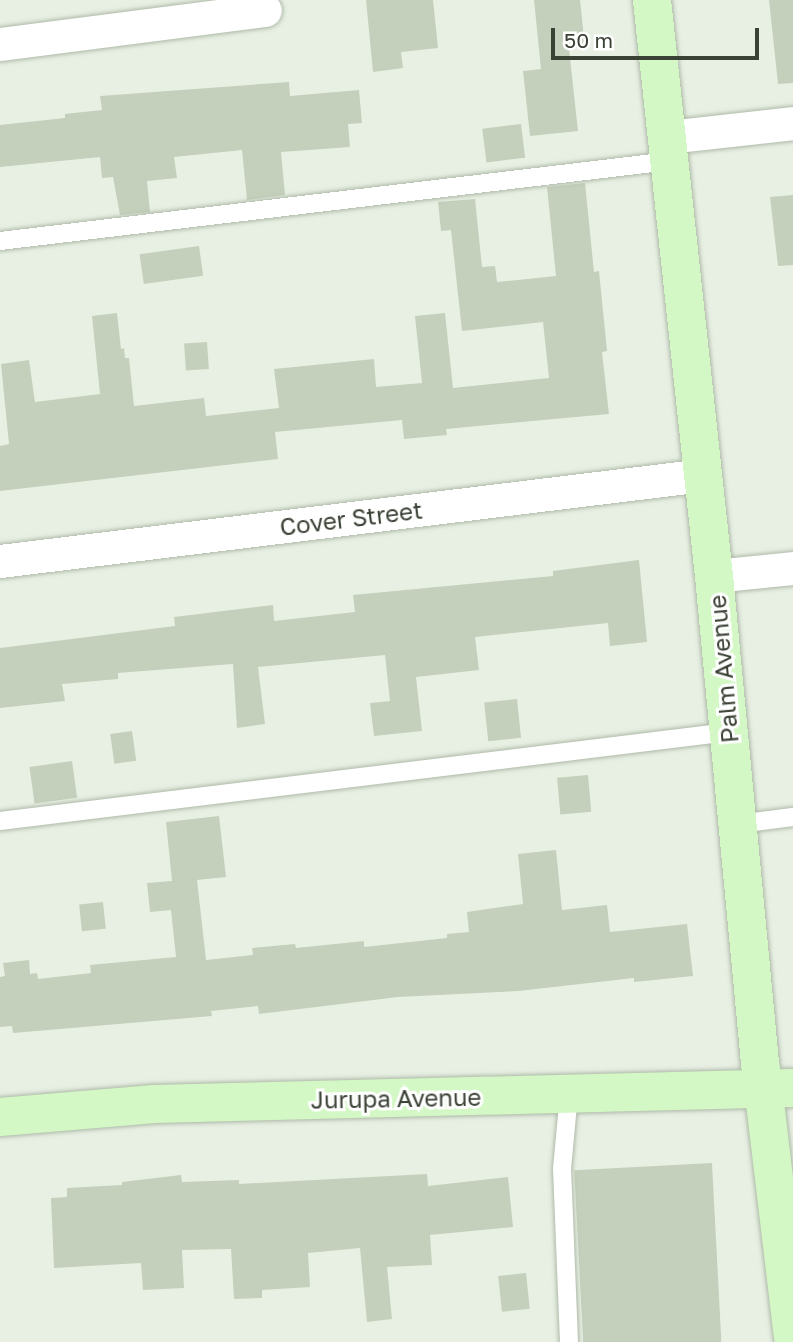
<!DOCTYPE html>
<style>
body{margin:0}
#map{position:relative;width:793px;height:1342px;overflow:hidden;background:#e8f0e4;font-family:"Golos Text",sans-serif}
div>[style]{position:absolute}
.building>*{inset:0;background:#c4d0bb;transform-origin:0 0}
.roads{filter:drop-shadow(0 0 2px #afbaa8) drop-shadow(0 0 2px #afbaa8)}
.lane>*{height:18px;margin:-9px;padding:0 9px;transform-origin:9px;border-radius:9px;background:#fff}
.street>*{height:33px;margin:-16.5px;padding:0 16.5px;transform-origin:16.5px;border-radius:16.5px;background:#fff}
.secondary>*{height:38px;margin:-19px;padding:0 19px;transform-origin:19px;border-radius:19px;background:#d3f8c6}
span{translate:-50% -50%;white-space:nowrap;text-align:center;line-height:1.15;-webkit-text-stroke:6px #fff;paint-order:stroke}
.street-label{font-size:24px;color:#3a4135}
.scale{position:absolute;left:551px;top:28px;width:208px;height:32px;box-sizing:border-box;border:4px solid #3a4135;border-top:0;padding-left:9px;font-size:21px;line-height:24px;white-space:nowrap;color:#3a4135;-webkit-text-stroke:5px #fff;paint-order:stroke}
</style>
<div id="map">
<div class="building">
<i style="clip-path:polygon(366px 0,433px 0,438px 48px,401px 52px,403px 68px,373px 72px)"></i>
<i style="clip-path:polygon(534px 0,580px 0,585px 47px,569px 49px,578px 131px,530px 136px,523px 71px,541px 69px)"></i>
<i style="clip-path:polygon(769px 0,793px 0,793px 83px,778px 84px)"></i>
<i style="clip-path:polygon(289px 82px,290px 96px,359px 90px,362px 123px,348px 124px,350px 147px,281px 152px,285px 195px,247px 200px,242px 150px,174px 157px,177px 178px,147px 181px,150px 212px,120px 215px,113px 177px,102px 178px,100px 157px,0 167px,0 125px,65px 118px,65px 114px,102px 110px,100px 96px)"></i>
<i style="left:521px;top:124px;width:34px;height:39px;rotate:83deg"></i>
<i style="clip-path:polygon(585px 183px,594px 272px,599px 271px,607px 351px,602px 352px,609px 414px,446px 429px,447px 435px,404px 439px,402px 420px,275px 432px,278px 459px,0 491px,0 446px,9px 444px,1px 364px,29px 360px,35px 402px,100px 394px,92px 316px,117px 313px,121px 349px,124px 348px,125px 358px,129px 358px,134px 406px,204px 398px,206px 416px,279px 408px,274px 369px,374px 359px,376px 387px,422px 383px,415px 316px,445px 313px,453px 388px,549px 378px,543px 322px,462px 331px,451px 230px,441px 231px,438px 202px,475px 199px,482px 267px,495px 266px,497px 282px,556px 276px,547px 187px)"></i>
<i style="clip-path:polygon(793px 195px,793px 265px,778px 266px,770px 197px)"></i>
<i style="left:199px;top:246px;width:30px;height:60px;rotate:82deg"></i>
<i style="left:207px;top:342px;width:27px;height:23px;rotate:86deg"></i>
<i style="clip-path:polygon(639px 560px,647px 642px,610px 646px,608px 623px,475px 637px,479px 670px,416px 677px,422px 731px,374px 736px,370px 703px,390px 701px,385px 655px,258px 667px,265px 724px,237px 728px,233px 664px,118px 673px,118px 679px,62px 684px,65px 701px,0 708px,0 648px,175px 626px,174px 617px,273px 605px,274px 621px,355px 612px,353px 595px,553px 576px,553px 571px)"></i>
<i style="left:517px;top:699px;width:39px;height:33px;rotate:84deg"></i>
<i style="left:132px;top:731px;width:30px;height:22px;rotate:82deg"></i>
<i style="left:72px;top:761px;width:37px;height:43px;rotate:82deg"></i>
<i style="left:588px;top:775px;width:37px;height:31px;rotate:85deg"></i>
<i style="clip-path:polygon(219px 816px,226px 877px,197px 880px,206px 960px,253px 955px,252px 948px,295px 944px,296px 948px,364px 941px,364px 947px,447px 938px,447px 934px,469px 932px,467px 912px,523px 904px,518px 854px,556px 850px,562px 910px,607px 905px,610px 932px,687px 924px,693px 976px,634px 982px,634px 978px,518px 991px,398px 997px,259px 1014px,258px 1006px,211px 1011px,212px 1016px,13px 1033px,12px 1026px,0 1027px,0 977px,5px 976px,3px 963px,29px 960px,30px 974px,37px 973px,38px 979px,91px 973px,90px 965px,176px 957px,171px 910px,150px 912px,147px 883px,172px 881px,166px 822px)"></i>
<i style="left:103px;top:902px;width:27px;height:24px;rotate:84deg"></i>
<i style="left:712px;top:1163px;width:179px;height:138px;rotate:87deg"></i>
<i style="clip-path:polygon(427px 1174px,428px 1186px,508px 1177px,513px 1227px,430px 1235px,432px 1265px,387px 1267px,392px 1319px,367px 1322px,360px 1248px,308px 1253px,310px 1287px,262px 1290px,262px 1298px,234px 1299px,231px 1249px,182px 1250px,184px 1288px,143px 1290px,141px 1263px,54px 1268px,51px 1198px,67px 1197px,67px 1188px,122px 1185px,122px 1182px,181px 1175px,182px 1182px,239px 1180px,239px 1184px)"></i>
<i style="left:526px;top:1273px;width:36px;height:28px;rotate:84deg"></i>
</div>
<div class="roads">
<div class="lane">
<i style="left:0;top:241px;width:675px;rotate:-6.81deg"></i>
<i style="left:0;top:821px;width:734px;rotate:-6.96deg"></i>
<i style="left:738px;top:824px;width:55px;rotate:-7.3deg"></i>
<i style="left:569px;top:1342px;width:173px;rotate:-92.3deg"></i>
<i style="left:562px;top:1169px;width:75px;rotate:-84.7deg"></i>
</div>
<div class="street">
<i style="left:0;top:44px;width:267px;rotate:-7.3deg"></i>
<i style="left:667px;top:137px;width:127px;rotate:-6.3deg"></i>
<i style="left:0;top:561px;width:708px;rotate:-6.97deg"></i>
<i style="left:714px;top:576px;width:79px;rotate:-5.8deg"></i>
</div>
<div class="secondary">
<i style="left:652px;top:0;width:579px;rotate:83.86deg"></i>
<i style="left:714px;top:576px;width:495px;rotate:84.6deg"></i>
<i style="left:761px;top:1069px;width:270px;rotate:83.2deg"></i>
<i style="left:0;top:1117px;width:155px;rotate:-4.8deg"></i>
<i style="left:154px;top:1104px;width:639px;rotate:-1.43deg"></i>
</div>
</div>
<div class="street-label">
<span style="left:351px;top:518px;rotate:-7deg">Cover Street</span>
<span style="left:723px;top:669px;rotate:-95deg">Palm Avenue</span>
<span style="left:396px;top:1098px;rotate:-1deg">Jurupa Avenue</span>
</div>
<div class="scale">50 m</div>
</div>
